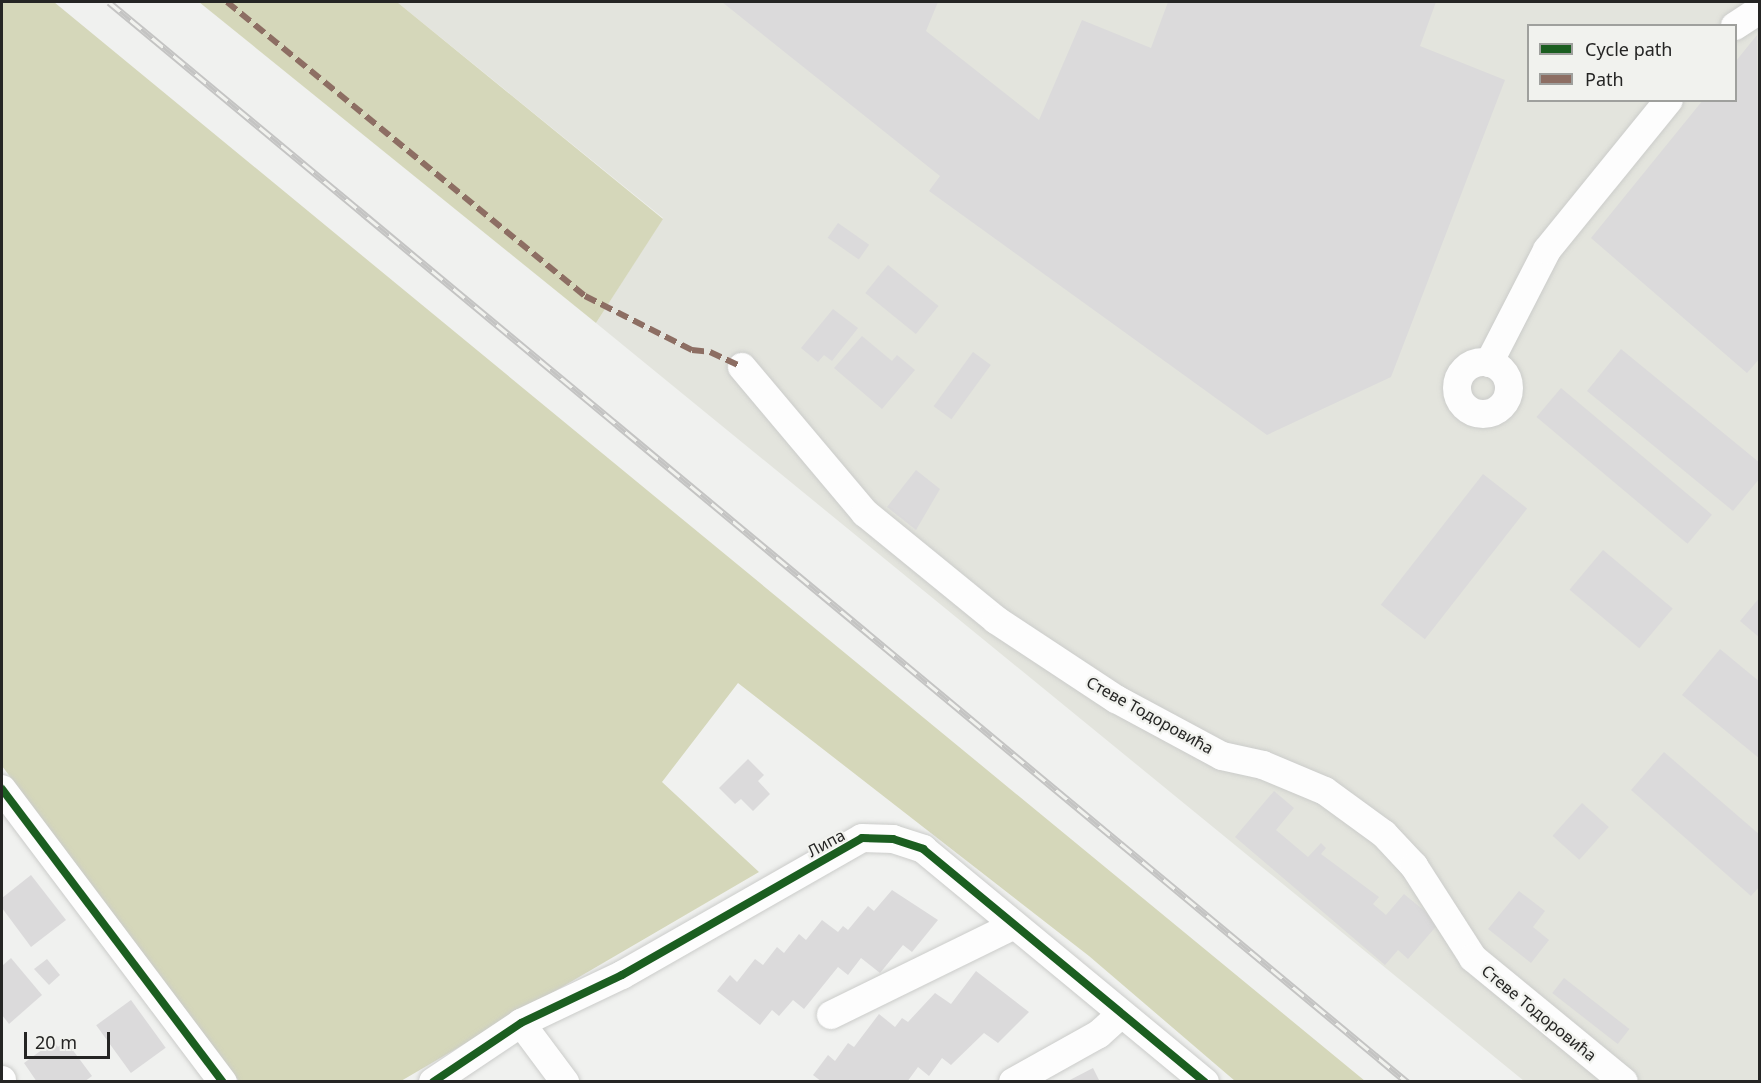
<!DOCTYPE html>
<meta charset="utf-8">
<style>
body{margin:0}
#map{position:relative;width:1761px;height:1083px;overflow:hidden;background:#f0f1ef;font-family:"Noto Sans",sans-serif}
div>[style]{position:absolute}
.built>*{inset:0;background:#e3e4dd}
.green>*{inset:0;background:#d5d7ba}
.building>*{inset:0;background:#dbdadb;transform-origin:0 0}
.roads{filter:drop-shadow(0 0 2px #cbccca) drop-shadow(0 0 2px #cbccca)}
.minor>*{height:28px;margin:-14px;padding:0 14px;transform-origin:14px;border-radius:14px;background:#fdfdfd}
.minor>.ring{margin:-14px;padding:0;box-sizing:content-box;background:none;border:28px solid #fdfdfd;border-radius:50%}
.rail>*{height:7px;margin-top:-3.5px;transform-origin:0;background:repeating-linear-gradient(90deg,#f1f2ee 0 14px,#c4c4c3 0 28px);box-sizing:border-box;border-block:2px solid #c4c4c3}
.quiet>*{height:6px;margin-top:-3px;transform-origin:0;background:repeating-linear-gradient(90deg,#8d6e63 0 12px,transparent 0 18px)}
.cycleway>*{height:8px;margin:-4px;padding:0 4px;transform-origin:4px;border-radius:4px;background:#1b5e20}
span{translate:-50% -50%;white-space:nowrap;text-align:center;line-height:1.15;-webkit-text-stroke:4.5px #f1f2ee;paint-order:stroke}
.street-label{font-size:16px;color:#252524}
.frame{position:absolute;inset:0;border:3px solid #252524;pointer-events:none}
.legend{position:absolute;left:1527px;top:24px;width:210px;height:78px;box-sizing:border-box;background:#f1f2ee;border:2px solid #9fa09d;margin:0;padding:8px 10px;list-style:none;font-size:18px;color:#252524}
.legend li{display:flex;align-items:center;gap:12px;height:30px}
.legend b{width:30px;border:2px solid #9fa09d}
.scale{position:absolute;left:24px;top:1032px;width:86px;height:27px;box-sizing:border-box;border:3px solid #252524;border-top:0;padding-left:8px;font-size:18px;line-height:21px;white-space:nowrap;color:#252524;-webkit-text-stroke:4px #f1f2ee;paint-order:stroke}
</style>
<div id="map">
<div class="built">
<i style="clip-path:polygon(evenodd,397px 2px,1759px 2px,1759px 1081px,1524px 1081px,596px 323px,663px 218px,397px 2px,1528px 26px,1736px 26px,1736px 100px,1528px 100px,1528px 26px)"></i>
</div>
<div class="green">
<i style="clip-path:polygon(2px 2px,54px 2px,1365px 1081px,1235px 1081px,1089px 956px,738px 683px,662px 782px,759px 872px,401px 1081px,239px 1081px,2px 766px)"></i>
<i style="clip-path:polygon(199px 2px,397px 2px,663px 219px,596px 323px)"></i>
</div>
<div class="building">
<i style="clip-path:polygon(722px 2px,938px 2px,926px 31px,1039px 120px,1082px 20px,1151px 48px,1168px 2px,1436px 2px,1420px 46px,1505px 80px,1391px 377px,1267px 435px,929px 191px,940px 176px)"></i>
<i style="clip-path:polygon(1757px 35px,1760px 358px,1747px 373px,1591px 238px,1703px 100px,1736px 100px,1736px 61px)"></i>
<i style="left:838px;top:223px;width:38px;height:18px;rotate:35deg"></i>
<i style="left:888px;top:265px;width:65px;height:36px;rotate:39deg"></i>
<i style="clip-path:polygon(833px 309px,858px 328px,832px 361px,824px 355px,818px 362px,801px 348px)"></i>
<i style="clip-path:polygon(862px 336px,892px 361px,897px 355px,915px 370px,882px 409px,834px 368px)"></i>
<i style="clip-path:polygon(1621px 349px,1760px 463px,1760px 478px,1733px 511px,1587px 391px)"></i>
<i style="left:973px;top:352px;width:22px;height:67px;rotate:36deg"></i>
<i style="left:1561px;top:388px;width:197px;height:38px;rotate:40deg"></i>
<i style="clip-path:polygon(916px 470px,940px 489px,916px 530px,887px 507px)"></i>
<i style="left:1483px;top:474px;width:56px;height:166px;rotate:38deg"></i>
<i style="left:1603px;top:550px;width:91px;height:52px;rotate:40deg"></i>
<i style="clip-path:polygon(1760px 597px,1760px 638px,1740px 621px)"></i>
<i style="clip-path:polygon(1720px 649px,1760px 682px,1760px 759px,1682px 695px)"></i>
<i style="clip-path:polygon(1664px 752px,1760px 835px,1760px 886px,1751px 896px,1631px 790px)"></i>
<i style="clip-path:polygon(748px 759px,764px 775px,758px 781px,770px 794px,753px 811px,741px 799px,735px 804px,719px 788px)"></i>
<i style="clip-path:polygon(1274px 791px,1294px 808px,1276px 830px,1308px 857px,1321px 843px,1326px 848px,1321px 854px,1379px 897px,1373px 904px,1386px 915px,1404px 894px,1439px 923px,1408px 959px,1398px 950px,1385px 965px,1235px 837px)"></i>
<i style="left:1582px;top:803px;width:36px;height:44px;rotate:42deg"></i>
<i style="clip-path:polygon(31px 875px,66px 920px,31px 947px,2px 908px,2px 898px)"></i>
<i style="clip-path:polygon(892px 890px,938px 920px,912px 952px,903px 945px,880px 973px,861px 958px,848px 975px,838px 967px,804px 1009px,793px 1000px,779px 1016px,772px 1010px,760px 1025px,717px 991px,730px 975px,737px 982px,755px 959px,763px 965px,777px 947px,784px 953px,799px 934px,806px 940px,822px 920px,838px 932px,843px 926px,848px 930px,868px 906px,874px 911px)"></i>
<i style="clip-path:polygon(1519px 891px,1545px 911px,1533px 927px,1549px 940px,1531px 963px,1488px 929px)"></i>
<i style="clip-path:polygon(11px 958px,42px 995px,9px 1024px,2px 1015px,2px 966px)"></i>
<i style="clip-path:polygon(47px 959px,60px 975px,49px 985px,34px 969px)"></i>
<i style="clip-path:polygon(976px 971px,1029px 1012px,998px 1043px,984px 1033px,951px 1065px,942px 1058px,929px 1076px,918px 1067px,907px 1082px,822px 1082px,813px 1075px,828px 1055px,835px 1061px,848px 1043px,854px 1047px,879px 1014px,895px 1027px,902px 1018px,908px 1022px,935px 993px,951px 1004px)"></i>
<i style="left:1564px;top:978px;width:83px;height:19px;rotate:38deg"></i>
<i style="left:131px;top:1000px;width:59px;height:43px;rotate:54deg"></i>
<i style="clip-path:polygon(54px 1041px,58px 1047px,66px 1041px,92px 1076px,84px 1082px,37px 1082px,24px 1063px)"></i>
<i style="clip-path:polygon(1093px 1068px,1100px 1082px,1066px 1082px)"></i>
</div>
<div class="roads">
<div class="minor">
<i style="left:1735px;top:26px;width:30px;rotate:-33deg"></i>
<i class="ring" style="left:1457px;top:362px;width:24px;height:24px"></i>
<i style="left:1489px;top:363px;width:127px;rotate:-62.8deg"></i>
<i style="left:1547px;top:250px;width:193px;rotate:-50.9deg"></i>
<i style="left:742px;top:367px;width:191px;rotate:49.9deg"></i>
<i style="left:865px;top:513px;width:169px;rotate:39.2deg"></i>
<i style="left:996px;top:620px;width:144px;rotate:33.4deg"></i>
<i style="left:1116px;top:699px;width:120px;rotate:28.3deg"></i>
<i style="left:1222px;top:756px;width:42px;rotate:12.4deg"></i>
<i style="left:1263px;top:765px;width:67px;rotate:22.8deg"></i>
<i style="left:1325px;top:791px;width:73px;rotate:36.1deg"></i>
<i style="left:1384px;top:834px;width:44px;rotate:46.8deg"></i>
<i style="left:1414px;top:866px;width:109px;rotate:57.3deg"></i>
<i style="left:1473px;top:958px;width:195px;rotate:39.4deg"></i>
<i style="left:2px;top:789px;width:367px;rotate:53deg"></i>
<i style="left:831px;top:1015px;width:203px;rotate:-26.1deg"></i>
<i style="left:521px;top:1023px;width:74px;rotate:53.3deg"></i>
<i style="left:2px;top:1080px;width:2px;rotate:90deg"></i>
<i style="left:433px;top:1082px;width:106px;rotate:-33.8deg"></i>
<i style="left:521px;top:1023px;width:112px;rotate:-25.4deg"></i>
<i style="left:622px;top:975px;width:276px;rotate:-29.7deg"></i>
<i style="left:862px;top:838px;width:31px;rotate:2deg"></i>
<i style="left:893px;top:839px;width:32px;rotate:18deg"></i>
<i style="left:923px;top:849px;width:366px;rotate:39.6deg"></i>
<i style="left:1013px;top:1082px;width:98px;rotate:-29.2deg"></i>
<i style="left:1099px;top:1034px;width:30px;rotate:-42deg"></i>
</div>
</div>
<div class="rail">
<i style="left:109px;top:2px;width:1689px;rotate:39.76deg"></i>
</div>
<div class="quiet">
<i style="left:227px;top:2px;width:463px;rotate:39.4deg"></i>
<i style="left:585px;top:296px;width:120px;rotate:26.8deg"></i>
<i style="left:692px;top:350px;width:18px;rotate:6deg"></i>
<i style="left:710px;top:352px;width:35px;rotate:25deg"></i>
</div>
<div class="cycleway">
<i style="left:2px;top:789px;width:367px;rotate:53deg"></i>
<i style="left:433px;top:1082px;width:106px;rotate:-33.8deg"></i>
<i style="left:521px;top:1023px;width:112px;rotate:-25.4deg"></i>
<i style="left:622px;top:975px;width:276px;rotate:-29.7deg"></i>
<i style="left:862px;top:838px;width:31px;rotate:2deg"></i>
<i style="left:893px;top:839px;width:32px;rotate:18deg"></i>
<i style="left:923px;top:849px;width:366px;rotate:39.6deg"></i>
</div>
<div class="street-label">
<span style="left:1150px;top:715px;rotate:29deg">Стеве Тодоровића</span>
<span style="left:826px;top:843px;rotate:-28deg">Липа</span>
<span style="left:1539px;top:1013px;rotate:39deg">Стеве Тодоровића</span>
</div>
<div class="frame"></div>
<ul class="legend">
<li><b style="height:8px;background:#1b5e20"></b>Cycle path</li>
<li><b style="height:8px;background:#8d6e63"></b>Path</li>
</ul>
<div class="scale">20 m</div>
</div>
